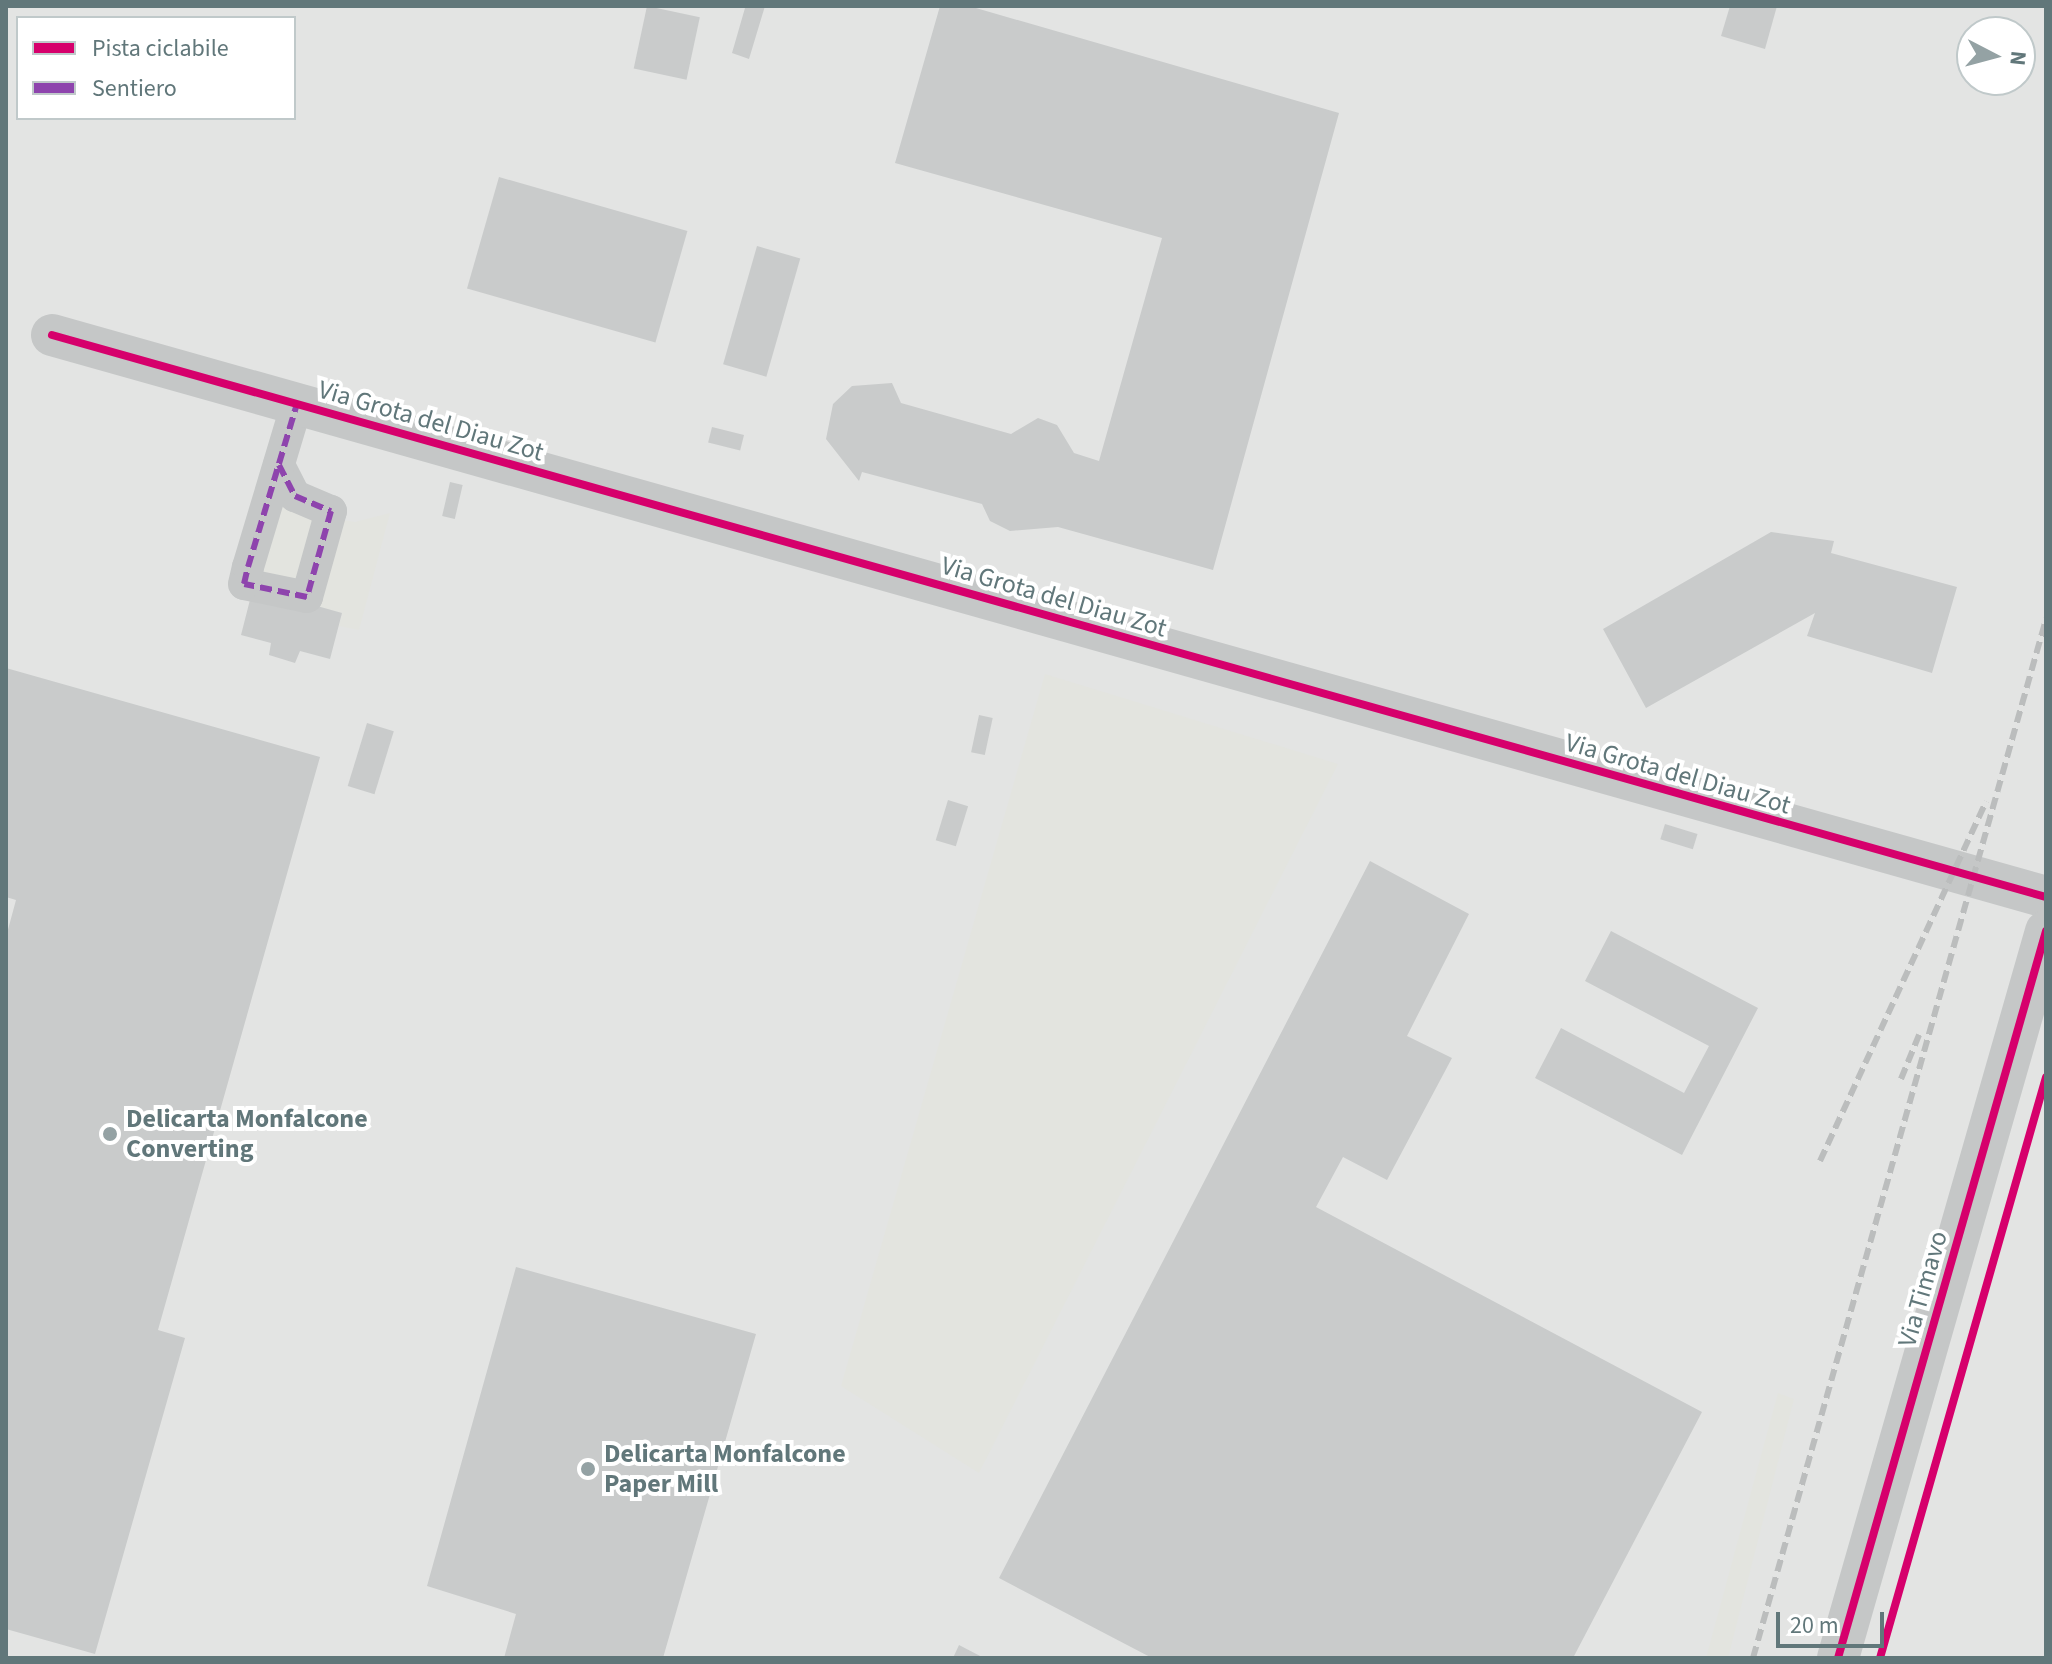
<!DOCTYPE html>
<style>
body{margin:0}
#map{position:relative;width:2052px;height:1664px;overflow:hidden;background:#f3f2f1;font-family:"Source Sans 3",sans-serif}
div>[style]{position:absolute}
.built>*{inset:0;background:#e3e4e3}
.green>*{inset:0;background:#e3e4df}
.building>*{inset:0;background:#c9cbcb;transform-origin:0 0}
.pedestrian>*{height:32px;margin:-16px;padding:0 16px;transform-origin:16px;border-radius:16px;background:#c5c7c7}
.minor>*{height:42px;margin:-21px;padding:0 21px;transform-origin:21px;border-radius:21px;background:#c5c7c7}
.rail>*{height:6px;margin-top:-3px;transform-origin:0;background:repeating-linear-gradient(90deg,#bbbdbd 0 12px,transparent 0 18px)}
.quiet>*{height:6px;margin-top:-3px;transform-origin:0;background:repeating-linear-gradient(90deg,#8e44ad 0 12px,transparent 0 18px)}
.cycleway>*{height:8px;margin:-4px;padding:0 4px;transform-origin:4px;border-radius:4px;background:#d6006c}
.dots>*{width:22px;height:22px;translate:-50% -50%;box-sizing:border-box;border:4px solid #fff;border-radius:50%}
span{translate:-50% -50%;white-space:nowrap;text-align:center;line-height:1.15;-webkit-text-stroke:8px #fff;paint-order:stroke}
.street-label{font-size:26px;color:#61777a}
.poi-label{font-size:26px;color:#61777a;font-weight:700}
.left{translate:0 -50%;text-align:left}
.frame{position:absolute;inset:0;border:8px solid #61777a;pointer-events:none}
.legend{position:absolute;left:16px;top:16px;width:280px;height:104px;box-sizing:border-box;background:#fff;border:2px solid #c0c9ca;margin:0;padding:10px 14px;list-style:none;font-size:24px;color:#61777a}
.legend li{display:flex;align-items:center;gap:16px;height:40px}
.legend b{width:40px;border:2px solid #c0c9ca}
.north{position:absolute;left:1956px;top:16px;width:80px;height:80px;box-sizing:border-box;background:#fff;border:2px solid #c0c9ca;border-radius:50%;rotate:96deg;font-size:22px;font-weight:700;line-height:32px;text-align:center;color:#61777a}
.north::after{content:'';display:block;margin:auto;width:28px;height:36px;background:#94a2a4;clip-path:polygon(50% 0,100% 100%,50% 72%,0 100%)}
.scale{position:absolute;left:1776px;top:1612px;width:108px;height:36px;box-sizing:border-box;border:4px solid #61777a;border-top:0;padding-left:10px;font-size:24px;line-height:28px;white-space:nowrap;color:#61777a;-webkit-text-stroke:6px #fff;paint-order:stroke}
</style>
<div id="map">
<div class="built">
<i style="clip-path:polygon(evenodd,6px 6px,2046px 6px,2046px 1658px,6px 1658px,6px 6px,18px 18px,294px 18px,294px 118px,18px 118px,18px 18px,6px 6px,1972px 32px,2020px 32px,2020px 80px,1972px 80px,1972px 32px)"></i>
</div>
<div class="green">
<i style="clip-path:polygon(279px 465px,330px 518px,355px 522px,390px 513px,359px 630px,339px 626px,342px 613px,309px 604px,248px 567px)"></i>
<i style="clip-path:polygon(1045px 674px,1338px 764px,979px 1473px,841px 1386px)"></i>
<i style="clip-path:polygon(1778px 1393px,1794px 1399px,1728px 1658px,1706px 1658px)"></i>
</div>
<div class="building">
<i style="left:647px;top:6px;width:54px;height:64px;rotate:12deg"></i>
<i style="clip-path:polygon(739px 6px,765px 6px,749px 59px,732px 53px,745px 8px)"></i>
<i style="clip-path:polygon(940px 6px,969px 6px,1339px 113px,1213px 570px,1058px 527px,1010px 531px,990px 521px,982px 504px,862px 472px,859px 481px,826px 439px,833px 404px,852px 386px,892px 383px,901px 403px,1011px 434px,1038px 418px,1057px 425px,1074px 453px,1099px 461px,1162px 238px,895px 163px)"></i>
<i style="clip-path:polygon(1730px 6px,1777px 6px,1765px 49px,1721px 36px)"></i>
<i style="left:499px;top:177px;width:196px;height:116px;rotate:16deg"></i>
<i style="left:757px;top:246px;width:45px;height:123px;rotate:16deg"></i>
<i style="left:712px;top:427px;width:33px;height:16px;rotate:14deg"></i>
<i style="left:450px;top:482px;width:13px;height:35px;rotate:13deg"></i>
<i style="clip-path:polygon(1771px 532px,1834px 541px,1831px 553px,1957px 587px,1932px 673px,1807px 636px,1815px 613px,1646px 708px,1603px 629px)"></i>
<i style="clip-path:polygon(253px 588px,342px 613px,330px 659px,300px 651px,295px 663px,269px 655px,271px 643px,241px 635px)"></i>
<i style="clip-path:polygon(6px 668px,320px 757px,158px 1330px,185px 1338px,95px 1654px,6px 1629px,6px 937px,16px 900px,6px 897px)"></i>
<i style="left:979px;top:715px;width:14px;height:38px;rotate:12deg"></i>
<i style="left:367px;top:723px;width:28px;height:66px;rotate:17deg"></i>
<i style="left:948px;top:800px;width:21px;height:42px;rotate:17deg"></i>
<i style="left:1665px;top:824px;width:34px;height:16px;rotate:17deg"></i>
<i style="clip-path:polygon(1370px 861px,1469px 914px,1407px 1036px,1452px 1058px,1387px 1180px,1343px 1157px,1316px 1207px,1702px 1412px,1573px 1658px,1152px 1658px,999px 1578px)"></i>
<i style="clip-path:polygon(1611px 931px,1758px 1008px,1682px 1155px,1535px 1078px,1561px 1028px,1684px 1093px,1709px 1046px,1585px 981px)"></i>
<i style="clip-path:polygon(516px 1267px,756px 1334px,663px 1658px,504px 1658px,516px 1614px,427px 1586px)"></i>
<i style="clip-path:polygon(959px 1645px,984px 1658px,953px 1658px)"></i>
</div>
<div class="pedestrian">
<i style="left:279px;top:465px;width:35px;rotate:63deg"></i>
<i style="left:295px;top:496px;width:39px;rotate:23deg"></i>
<i style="left:331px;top:511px;width:89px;rotate:105.6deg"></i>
<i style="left:307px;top:597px;width:64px;rotate:-168.3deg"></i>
<i style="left:244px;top:584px;width:17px;rotate:-77deg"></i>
<i style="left:248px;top:567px;width:170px;rotate:-73.3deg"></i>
</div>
<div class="minor">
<i style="left:52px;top:335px;width:2072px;rotate:15.74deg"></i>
<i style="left:1838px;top:1658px;width:756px;rotate:-74.03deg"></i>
</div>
<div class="rail">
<i style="left:1901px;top:1079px;width:48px;rotate:-67.8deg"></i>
<i style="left:1820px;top:1161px;width:396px;rotate:-65.2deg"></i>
<i style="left:1753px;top:1658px;width:1080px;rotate:-74.25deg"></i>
</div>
<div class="quiet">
<i style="left:279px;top:465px;width:35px;rotate:63deg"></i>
<i style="left:295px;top:496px;width:39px;rotate:23deg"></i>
<i style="left:331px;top:511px;width:89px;rotate:105.6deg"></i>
<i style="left:307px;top:597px;width:64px;rotate:-168.3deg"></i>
<i style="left:244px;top:584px;width:17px;rotate:-77deg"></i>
<i style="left:248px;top:567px;width:170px;rotate:-73.3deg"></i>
</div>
<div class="cycleway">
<i style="left:52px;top:335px;width:2072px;rotate:15.74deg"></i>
<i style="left:1838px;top:1658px;width:756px;rotate:-74.03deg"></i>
<i style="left:1880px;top:1658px;width:604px;rotate:-74.05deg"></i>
</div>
<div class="dots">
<i style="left:110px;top:1134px;background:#94a2a4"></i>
<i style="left:588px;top:1469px;background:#94a2a4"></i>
</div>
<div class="street-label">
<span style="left:431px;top:421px;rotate:16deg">Via Grota del Diau Zot</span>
<span style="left:1054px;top:597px;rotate:16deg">Via Grota del Diau Zot</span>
<span style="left:1678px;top:774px;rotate:16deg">Via Grota del Diau Zot</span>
<span style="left:1923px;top:1289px;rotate:-74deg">Via Timavo</span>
</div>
<div class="poi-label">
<span class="left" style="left:126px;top:1134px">Delicarta Monfalcone<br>Converting</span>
<span class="left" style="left:604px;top:1469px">Delicarta Monfalcone<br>Paper Mill</span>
</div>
<div class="frame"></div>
<ul class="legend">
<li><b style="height:10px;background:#d6006c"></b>Pista ciclabile</li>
<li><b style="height:10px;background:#8e44ad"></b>Sentiero</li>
</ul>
<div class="north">N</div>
<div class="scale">20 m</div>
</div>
